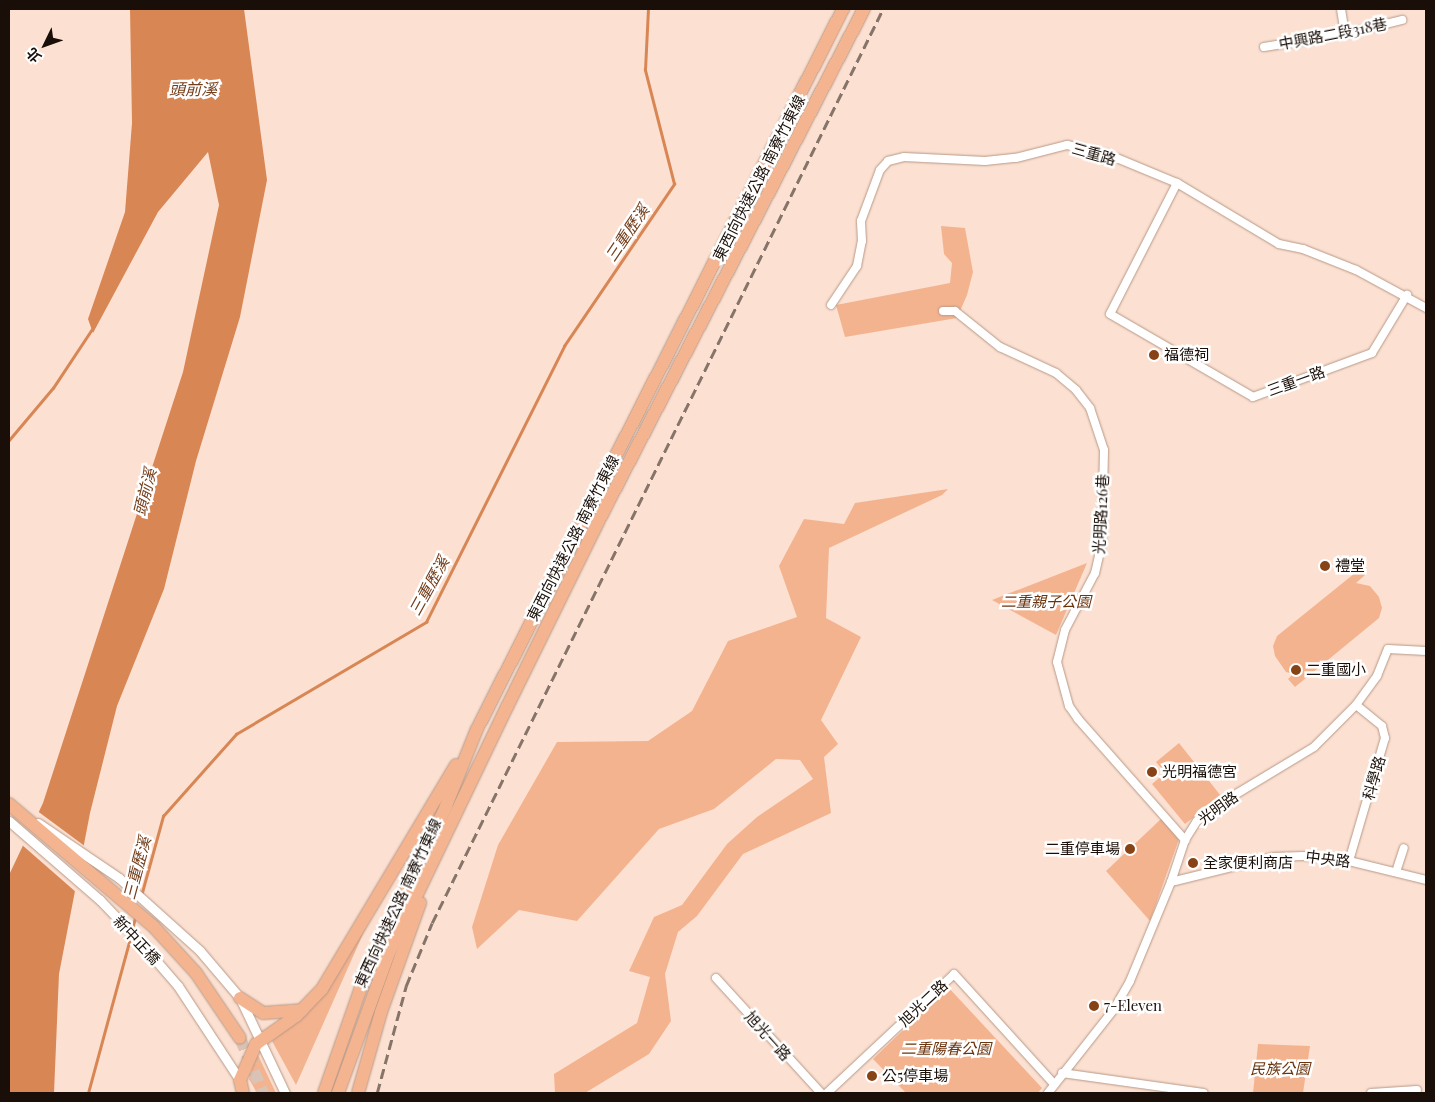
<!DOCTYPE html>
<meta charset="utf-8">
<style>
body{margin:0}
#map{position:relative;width:1435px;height:1102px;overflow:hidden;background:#fce1d2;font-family:"Playfair Display","Noto Sans TC",serif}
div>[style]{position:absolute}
.green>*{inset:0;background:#f4b38f}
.water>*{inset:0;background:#d98655}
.pier>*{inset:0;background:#fce1d2}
.stream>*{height:2.5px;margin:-1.25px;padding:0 1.25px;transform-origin:1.25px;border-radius:1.25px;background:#d98655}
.trunk-tunnel>*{height:12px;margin-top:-6px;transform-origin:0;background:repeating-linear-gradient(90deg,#dac2b4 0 12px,transparent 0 18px)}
.roads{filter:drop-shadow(0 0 1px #b89886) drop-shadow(0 0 1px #b89886)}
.minor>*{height:8px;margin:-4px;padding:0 4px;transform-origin:4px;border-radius:4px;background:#fff}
.tertiary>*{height:9px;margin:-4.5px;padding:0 4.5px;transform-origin:4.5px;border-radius:4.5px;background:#fff}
.trunk>*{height:12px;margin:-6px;padding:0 6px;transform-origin:6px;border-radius:6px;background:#f4b48f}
.rail>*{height:2.5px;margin-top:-1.25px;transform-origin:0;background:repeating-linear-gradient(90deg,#867469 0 10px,transparent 0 15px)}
.dots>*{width:14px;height:14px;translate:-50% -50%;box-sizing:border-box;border:2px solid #fff;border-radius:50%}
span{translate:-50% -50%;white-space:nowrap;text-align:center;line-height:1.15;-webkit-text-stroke:5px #fff;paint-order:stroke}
.street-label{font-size:15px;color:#1a0f08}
.poi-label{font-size:15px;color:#1a0f08}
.left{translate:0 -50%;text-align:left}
.right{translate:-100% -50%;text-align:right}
.park-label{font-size:15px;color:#6a340f;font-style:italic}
.water-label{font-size:16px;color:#743d1a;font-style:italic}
.frame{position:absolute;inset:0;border:10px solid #1a0f08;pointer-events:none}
.north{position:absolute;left:20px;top:20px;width:50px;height:50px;-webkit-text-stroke:4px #fff;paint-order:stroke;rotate:228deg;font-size:14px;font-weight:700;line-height:20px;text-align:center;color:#1a0f08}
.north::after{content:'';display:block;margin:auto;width:18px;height:22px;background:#1a0f08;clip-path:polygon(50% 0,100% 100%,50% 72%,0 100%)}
</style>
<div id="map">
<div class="green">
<i style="clip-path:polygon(941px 226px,965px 228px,973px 272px,967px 295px,957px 318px,845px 337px,836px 305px,950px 283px,952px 263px,944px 254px)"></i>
<i style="clip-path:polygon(948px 489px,942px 495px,829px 548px,826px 618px,861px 637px,821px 720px,838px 744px,824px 757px,831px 813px,743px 854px,697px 916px,678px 932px,665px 974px,671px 1021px,649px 1054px,585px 1093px,555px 1093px,554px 1074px,637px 1023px,650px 977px,629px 971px,654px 917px,682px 905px,727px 844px,757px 817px,813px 779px,800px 760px,776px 759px,714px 809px,659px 829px,577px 921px,519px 910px,477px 949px,472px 927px,498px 845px,557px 742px,648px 741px,692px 711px,728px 641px,797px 617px,779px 566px,804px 519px,844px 524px,855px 503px)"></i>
<i style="clip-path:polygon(1087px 563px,1056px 635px,992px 600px)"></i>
<i style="clip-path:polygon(1360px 569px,1365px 575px,1356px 583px,1370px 586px,1379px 597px,1382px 608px,1379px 618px,1295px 687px,1288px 679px,1293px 674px,1286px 672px,1275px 656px,1273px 646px,1277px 636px)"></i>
<i style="clip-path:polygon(1179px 743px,1221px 796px,1185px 824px,1152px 784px,1165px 773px,1156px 762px)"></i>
<i style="clip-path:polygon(1162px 818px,1179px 839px,1150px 921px,1106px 871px)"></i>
<i style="clip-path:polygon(367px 925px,296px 1085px,272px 1041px,305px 1013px)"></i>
<i style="clip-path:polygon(948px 987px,1042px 1088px,1038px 1093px,906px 1093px,873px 1059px)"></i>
<i style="clip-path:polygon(1258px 1044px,1310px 1046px,1303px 1093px,1253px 1093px)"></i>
<i style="clip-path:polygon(257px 1053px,276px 1093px,257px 1093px,249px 1079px)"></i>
</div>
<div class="water">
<i style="clip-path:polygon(130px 9px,244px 9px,267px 180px,240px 317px,196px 461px,164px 589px,117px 706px,90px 813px,59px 974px,54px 1093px,9px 1093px,9px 875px,43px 803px,183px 372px,219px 205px,208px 152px,158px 212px,93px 333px,88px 319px,125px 212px,132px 123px)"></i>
</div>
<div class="pier">
<i style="clip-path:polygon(36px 810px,86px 847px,77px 893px,21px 844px)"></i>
</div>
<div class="stream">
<i style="left:9px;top:440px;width:68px;rotate:-49.8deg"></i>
<i style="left:53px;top:388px;width:74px;rotate:-56.5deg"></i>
<i style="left:141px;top:896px;width:83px;rotate:-74.6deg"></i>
<i style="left:163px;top:816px;width:110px;rotate:-48.3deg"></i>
<i style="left:236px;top:734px;width:221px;rotate:-30.5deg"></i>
<i style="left:426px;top:622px;width:309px;rotate:-63.4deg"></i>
<i style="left:564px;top:346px;width:196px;rotate:-55.8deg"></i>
<i style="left:674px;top:184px;width:118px;rotate:-104.3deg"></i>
<i style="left:645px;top:70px;width:61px;rotate:-87.2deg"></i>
<i style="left:132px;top:929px;width:11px;rotate:-75deg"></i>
<i style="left:88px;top:1093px;width:164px;rotate:-74.8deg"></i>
</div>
<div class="trunk-tunnel">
<i style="left:240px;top:1038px;width:60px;rotate:67.3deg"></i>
</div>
<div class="roads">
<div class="minor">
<i style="left:1341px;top:9px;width:25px;rotate:81deg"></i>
<i style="left:1264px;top:47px;width:82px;rotate:-9.1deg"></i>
<i style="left:1345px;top:34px;width:59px;rotate:-13.8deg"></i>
<i style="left:1177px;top:183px;width:147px;rotate:117.1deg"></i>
<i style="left:1110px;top:314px;width:165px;rotate:30.1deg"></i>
<i style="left:1253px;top:397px;width:127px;rotate:-20.3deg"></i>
<i style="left:1372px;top:353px;width:68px;rotate:-58.9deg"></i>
<i style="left:831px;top:305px;width:47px;rotate:-56.3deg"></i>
<i style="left:857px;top:266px;width:25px;rotate:-79deg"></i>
<i style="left:862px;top:241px;width:20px;rotate:-93deg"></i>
<i style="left:861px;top:221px;width:54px;rotate:-69.6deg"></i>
<i style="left:880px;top:170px;width:12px;rotate:-48deg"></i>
<i style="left:888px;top:161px;width:16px;rotate:-14deg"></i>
<i style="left:904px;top:157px;width:81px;rotate:2.8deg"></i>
<i style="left:985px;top:161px;width:31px;rotate:-6deg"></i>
<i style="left:1016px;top:158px;width:53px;rotate:-14.3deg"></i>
<i style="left:1067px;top:145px;width:41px;rotate:12.7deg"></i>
<i style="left:1107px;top:154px;width:76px;rotate:22.5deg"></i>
<i style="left:1177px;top:183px;width:119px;rotate:30.9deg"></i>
<i style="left:1279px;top:244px;width:25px;rotate:12deg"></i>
<i style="left:1303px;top:249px;width:57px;rotate:21.6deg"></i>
<i style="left:1356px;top:270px;width:80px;rotate:28.5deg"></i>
<i style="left:943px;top:311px;width:12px"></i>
<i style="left:955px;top:311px;width:58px;rotate:38.7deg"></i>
<i style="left:1000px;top:347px;width:62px;rotate:24.9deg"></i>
<i style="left:1056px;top:373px;width:26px;rotate:40deg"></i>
<i style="left:1076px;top:390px;width:23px;rotate:52deg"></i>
<i style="left:1090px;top:408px;width:44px;rotate:71.6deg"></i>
<i style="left:1104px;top:450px;width:93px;rotate:91.2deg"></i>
<i style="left:1102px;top:543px;width:31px;rotate:103deg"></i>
<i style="left:1095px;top:573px;width:64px;rotate:117.8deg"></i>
<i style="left:1065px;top:630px;width:33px;rotate:104deg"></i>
<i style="left:1057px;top:662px;width:46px;rotate:74.7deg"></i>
<i style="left:1069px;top:706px;width:16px;rotate:55deg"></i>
<i style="left:1078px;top:719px;width:162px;rotate:48.5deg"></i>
<i style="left:1349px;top:861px;width:128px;rotate:-73.7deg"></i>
<i style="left:1385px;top:738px;width:12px;rotate:-104deg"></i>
<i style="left:1382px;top:726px;width:33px;rotate:-141deg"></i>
<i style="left:1396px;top:872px;width:25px;rotate:-72deg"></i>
<i style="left:1171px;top:882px;width:105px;rotate:-13.8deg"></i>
<i style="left:1273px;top:857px;width:30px;rotate:-2deg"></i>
<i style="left:1303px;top:856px;width:46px;rotate:6.2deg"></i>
<i style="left:1349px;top:861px;width:79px;rotate:13.9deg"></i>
<i style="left:716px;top:978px;width:156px;rotate:47.6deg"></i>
<i style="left:1062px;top:1073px;width:143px;rotate:8deg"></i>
<i style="left:827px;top:1093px;width:174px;rotate:-43.1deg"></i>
<i style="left:954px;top:974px;width:149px;rotate:47.7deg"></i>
<i style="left:1048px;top:1093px;width:107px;rotate:-51.8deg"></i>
<i style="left:1114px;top:1009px;width:32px;rotate:-60deg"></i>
<i style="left:1130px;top:981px;width:107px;rotate:-67.5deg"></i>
<i style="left:1171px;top:882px;width:44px;rotate:-71.6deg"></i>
<i style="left:1185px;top:840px;width:22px;rotate:-58deg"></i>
<i style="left:1197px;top:821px;width:26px;rotate:-37deg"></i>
<i style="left:1218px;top:805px;width:112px;rotate:-31.1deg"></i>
<i style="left:1314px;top:747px;width:59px;rotate:-45deg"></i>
<i style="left:1356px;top:705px;width:36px;rotate:-54deg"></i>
<i style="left:1377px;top:676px;width:29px;rotate:-68deg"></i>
<i style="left:1388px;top:649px;width:38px;rotate:3deg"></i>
<i style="left:1371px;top:1093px;width:46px;rotate:-3.7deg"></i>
</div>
<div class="tertiary">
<i style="left:9px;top:821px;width:121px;rotate:41deg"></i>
<i style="left:100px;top:900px;width:58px;rotate:46.4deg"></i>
<i style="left:140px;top:942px;width:58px;rotate:49.2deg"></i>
<i style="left:178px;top:986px;width:115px;rotate:56.7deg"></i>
<i style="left:38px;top:823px;width:98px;rotate:34.2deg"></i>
<i style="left:119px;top:878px;width:109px;rotate:42deg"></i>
<i style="left:200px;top:951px;width:62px;rotate:49.6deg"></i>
<i style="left:240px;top:998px;width:105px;rotate:64.7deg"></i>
</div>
<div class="trunk">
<i style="left:9px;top:804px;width:189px;rotate:40.3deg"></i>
<i style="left:153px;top:926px;width:64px;rotate:47.5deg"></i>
<i style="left:196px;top:973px;width:78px;rotate:55.9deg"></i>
<i style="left:240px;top:998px;width:27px;rotate:33deg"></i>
<i style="left:263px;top:1013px;width:39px;rotate:-4deg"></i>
<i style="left:243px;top:1093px;width:13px;rotate:-103deg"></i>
<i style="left:240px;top:1080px;width:39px;rotate:-66deg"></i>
<i style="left:256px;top:1044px;width:49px;rotate:-35deg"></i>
<i style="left:296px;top:1016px;width:37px;rotate:-46deg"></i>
<i style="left:322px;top:989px;width:261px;rotate:-59.1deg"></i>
<i style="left:324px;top:1093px;width:109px;rotate:-70.7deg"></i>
<i style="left:360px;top:990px;width:203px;rotate:-64.9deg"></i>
<i style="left:446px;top:806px;width:83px;rotate:-68.1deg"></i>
<i style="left:477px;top:729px;width:808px;rotate:-63.05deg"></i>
<i style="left:338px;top:1093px;width:149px;rotate:-70deg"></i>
<i style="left:389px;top:953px;width:273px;rotate:-64.4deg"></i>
<i style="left:507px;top:707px;width:208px;rotate:-63.8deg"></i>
<i style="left:599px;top:520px;width:576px;rotate:-62.59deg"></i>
<i style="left:358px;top:1093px;width:84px;rotate:-74.1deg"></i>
<i style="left:381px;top:1012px;width:116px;rotate:-70.3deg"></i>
</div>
</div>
<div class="rail">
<i style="left:377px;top:1093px;width:111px;rotate:-74.8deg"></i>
<i style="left:406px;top:986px;width:68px;rotate:-67.6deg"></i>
<i style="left:432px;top:923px;width:1019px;rotate:-63.74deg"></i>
</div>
<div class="dots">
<i style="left:1154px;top:355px;background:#874316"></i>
<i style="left:1325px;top:566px;background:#874316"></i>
<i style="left:1296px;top:670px;background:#874316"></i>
<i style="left:1152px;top:772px;background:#874316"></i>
<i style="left:1130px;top:849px;background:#874316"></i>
<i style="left:1193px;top:863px;background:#874316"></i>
<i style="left:1094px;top:1006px;background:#874316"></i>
<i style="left:872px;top:1076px;background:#874316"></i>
</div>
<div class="street-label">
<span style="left:1333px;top:34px;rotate:-11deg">中興路二段318巷</span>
<span style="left:1094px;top:154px;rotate:16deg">三重路</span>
<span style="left:759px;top:178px;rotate:-63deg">東西向快速公路 南寮竹東線</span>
<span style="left:1296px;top:381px;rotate:-20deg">三重一路</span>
<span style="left:1101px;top:514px;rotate:-87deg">光明路126巷</span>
<span style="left:573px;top:538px;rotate:-63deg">東西向快速公路 南寮竹東線</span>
<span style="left:1374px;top:778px;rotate:-74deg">科學路</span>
<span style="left:1218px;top:808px;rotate:-36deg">光明路</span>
<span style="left:1328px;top:859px;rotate:7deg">中央路</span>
<span style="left:398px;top:903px;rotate:-65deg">東西向快速公路 南寮竹東線</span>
<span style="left:137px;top:940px;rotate:47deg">新中正橋</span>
<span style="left:923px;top:1003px;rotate:-43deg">旭光二路</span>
<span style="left:768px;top:1036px;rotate:48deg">旭光一路</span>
</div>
<div class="poi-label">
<span class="left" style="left:1164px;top:355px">福德祠</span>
<span class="left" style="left:1335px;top:566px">禮堂</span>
<span class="left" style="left:1306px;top:670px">二重國小</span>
<span class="left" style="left:1162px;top:772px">光明福德宮</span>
<span class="right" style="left:1120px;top:849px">二重停車場</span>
<span class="left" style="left:1203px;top:863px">全家便利商店</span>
<span class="left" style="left:1104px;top:1006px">7-Eleven</span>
<span class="left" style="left:882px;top:1076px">公5停車場</span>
</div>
<div class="park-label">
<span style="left:1046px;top:602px">二重親子公園</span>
<span style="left:946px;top:1049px">二重陽春公園</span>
<span style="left:1280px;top:1069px">民族公園</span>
</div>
<div class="water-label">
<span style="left:193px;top:89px">頭前溪</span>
<span style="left:627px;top:233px;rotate:-56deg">三重歷溪</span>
<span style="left:145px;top:492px;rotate:-76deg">頭前溪</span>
<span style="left:429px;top:586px;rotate:-61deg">三重歷溪</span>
<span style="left:137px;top:868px;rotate:-75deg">三重歷溪</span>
</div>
<div class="frame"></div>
<div class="north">北</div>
</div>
